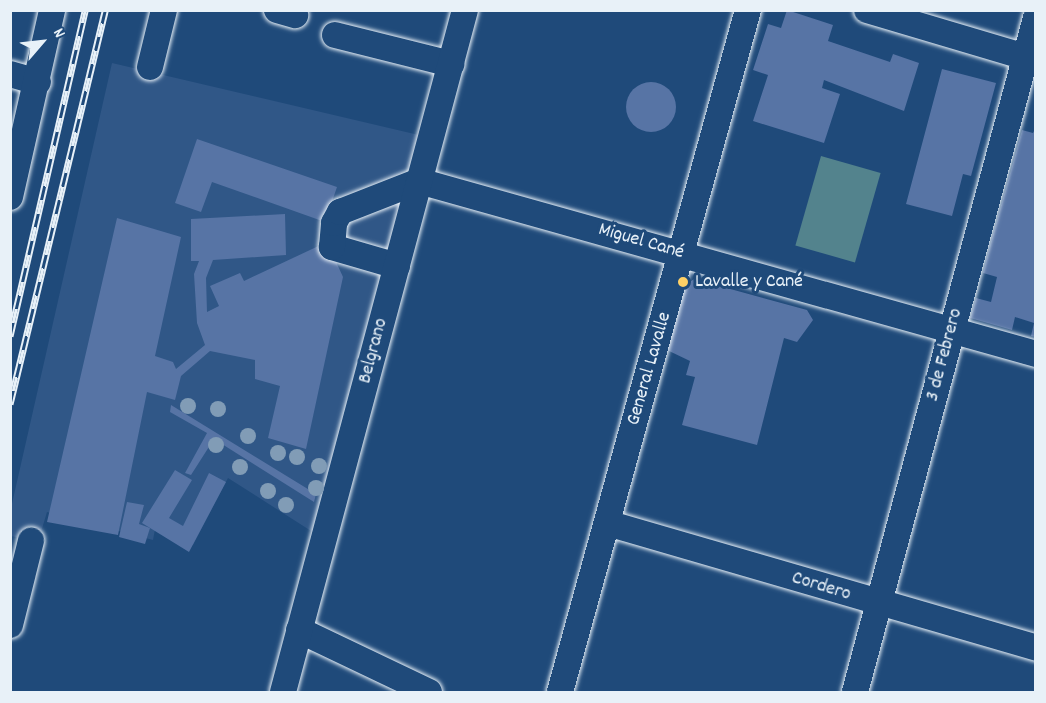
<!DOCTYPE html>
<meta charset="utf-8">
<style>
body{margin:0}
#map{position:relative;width:1046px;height:703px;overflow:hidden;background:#1f4a7a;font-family:Dekko,sans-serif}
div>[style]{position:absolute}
.built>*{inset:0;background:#305787}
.green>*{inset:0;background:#53838d;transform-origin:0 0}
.building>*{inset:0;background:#5774a5}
.round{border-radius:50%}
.roads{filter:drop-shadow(0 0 2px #e8f1f8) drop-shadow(0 0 2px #e8f1f8)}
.minor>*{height:26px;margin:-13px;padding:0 13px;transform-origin:13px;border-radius:13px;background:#1f4a7a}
.rail>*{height:7px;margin-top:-3.5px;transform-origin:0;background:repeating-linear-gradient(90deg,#1f4a7a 0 14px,#e8f1f8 0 28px);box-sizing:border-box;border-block:2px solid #e8f1f8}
.trees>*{width:16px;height:16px;margin:-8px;border-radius:50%;background:#819cb6}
.dots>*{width:16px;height:16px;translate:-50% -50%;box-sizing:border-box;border:3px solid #1f4a7a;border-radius:50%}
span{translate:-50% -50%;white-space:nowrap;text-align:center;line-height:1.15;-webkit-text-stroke:6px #1f4a7a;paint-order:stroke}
.street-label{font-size:20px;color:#e8f1f8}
.poi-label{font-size:20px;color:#e8f1f8}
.left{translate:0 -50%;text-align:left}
.frame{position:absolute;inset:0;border:12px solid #e8f1f8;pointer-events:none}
.north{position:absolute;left:12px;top:12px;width:60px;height:60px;-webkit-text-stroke:4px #1f4a7a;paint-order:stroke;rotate:62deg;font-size:16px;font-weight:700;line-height:24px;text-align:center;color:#e8f1f8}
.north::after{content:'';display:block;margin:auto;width:21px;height:27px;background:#e8f1f8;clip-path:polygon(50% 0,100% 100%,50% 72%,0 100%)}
</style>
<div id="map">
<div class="built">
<i style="clip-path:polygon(112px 63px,423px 136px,319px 536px,228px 478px,193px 545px,156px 524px,153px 540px,47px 512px,38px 542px,11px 536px,11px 508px)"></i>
</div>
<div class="green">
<i style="left:821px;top:156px;width:62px;height:93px;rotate:16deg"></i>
</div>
<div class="building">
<i style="clip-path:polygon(787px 10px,833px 25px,828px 41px,890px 62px,893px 54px,919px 63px,904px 111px,824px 80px,822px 88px,840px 94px,824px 143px,753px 121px,768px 75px,753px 70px,768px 24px,781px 28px)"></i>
<i style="clip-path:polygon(942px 69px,996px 83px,971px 176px,963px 174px,952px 216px,906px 204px)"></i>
<i class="round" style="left:626px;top:82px;width:50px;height:50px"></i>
<i style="clip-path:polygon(1036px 127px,1036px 337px,1031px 336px,1034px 323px,1015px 317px,1012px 330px,970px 318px,976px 298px,991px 302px,997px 277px,983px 273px,990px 245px,1022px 130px,1033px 133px)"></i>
<i style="clip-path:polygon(197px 139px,337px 187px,325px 222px,212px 182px,201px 212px,175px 203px)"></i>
<i style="clip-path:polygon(285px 214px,286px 255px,213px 260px,206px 278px,207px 312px,219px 306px,210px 286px,240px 273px,244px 281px,327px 242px,343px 277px,306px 449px,268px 438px,280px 386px,255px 379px,255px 360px,210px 351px,181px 376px,175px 400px,147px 392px,118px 535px,47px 522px,117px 218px,181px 237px,155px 356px,173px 362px,176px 369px,205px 345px,197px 323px,194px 274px,199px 261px,191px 261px,191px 219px)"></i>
<i style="clip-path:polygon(694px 279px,807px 310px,813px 320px,797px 342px,784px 338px,757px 445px,682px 425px,695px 377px,686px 375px,690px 361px,667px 350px,683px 287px)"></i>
<i style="clip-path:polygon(171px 405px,316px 494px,314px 502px,214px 439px,191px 475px,185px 473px,207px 433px,170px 412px)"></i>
<i style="clip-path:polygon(175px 470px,192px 480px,169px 518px,183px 526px,209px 473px,226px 482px,189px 552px,142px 523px)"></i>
<i style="clip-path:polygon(127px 502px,144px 505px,139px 524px,150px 528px,145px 544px,119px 537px)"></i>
</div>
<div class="roads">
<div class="minor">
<i style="left:277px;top:10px;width:19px;rotate:16deg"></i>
<i style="left:867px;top:10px;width:176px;rotate:16.5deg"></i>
<i style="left:335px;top:35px;width:120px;rotate:14deg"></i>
<i style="left:150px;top:67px;width:59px;rotate:-76.2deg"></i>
<i style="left:10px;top:74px;width:29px;rotate:16deg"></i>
<i style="left:10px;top:197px;width:192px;rotate:-77.3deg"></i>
<i style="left:397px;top:266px;width:68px;rotate:-163.7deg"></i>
<i style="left:332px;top:247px;width:24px;rotate:-85deg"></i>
<i style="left:334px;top:223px;width:13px;rotate:-61deg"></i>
<i style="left:340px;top:212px;width:85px;rotate:-21.4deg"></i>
<i style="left:419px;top:181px;width:641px;rotate:15.66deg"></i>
<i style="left:607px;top:523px;width:447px;rotate:16.2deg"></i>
<i style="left:10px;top:625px;width:87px;rotate:-76deg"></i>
<i style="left:299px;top:630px;width:144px;rotate:25.5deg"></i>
<i style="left:283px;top:692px;width:706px;rotate:-75.06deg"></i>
<i style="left:560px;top:692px;width:707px;rotate:-74.59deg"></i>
<i style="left:855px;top:692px;width:698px;rotate:-74.97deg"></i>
</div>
</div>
<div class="rail">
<i style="left:10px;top:336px;width:335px;rotate:-77deg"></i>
<i style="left:10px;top:404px;width:405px;rotate:-76.4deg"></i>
</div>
<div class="trees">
<i style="left:188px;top:406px"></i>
<i style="left:218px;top:409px"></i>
<i style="left:248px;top:436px"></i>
<i style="left:216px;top:445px"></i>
<i style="left:278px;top:453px"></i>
<i style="left:297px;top:457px"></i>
<i style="left:319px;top:466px"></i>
<i style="left:240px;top:467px"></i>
<i style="left:316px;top:488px"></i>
<i style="left:268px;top:491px"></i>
<i style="left:286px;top:505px"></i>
</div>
<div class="dots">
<i style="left:683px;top:282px;background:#ffd166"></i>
</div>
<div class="street-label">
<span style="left:641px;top:242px;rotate:16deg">Miguel Cané</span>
<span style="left:374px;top:351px;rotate:-75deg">Belgrano</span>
<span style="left:945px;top:355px;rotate:-75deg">3 de Febrero</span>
<span style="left:650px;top:369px;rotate:-74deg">General Lavalle</span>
<span style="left:821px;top:587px;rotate:17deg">Cordero</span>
</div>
<div class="poi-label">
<span class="left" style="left:695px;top:282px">Lavalle y Cané</span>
</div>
<div class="frame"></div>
<div class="north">N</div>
</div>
